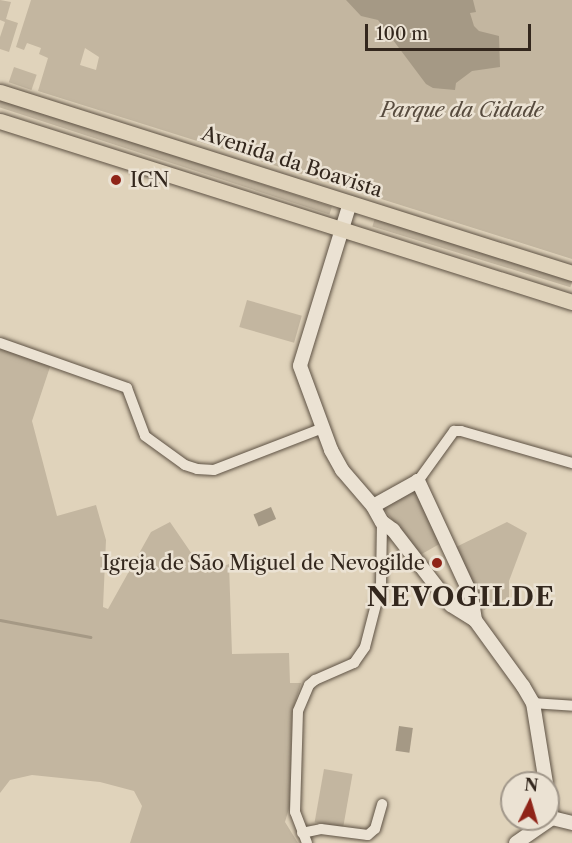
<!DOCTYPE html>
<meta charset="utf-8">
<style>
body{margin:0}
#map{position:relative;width:572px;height:843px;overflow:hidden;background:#e0d3bb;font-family:"Libre Caslon Text",serif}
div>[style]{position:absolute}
.green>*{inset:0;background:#c3b6a0;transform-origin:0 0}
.water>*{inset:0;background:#a59985;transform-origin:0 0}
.stream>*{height:3px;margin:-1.5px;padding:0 1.5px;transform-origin:1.5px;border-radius:1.5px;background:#a59985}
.roads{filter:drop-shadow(0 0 2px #5e5244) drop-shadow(0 0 2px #5e5244)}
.street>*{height:10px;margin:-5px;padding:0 5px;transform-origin:5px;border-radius:5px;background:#ebe2d3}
.secondary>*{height:14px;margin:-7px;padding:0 7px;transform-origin:7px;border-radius:7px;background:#ebe2d3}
.primary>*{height:15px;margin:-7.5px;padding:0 7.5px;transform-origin:7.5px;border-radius:7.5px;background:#e0d3bb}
.dots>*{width:16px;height:16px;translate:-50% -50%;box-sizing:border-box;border:3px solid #ebe2d3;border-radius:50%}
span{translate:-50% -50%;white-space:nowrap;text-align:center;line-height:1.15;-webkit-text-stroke:5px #ebe2d3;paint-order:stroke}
.park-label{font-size:20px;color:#574b3e;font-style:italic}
.street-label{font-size:20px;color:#33271d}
.poi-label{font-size:20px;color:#33271d}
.left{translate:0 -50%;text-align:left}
.right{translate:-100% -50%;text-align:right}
.district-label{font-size:26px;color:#33271d;font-weight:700;letter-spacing:1.5px}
.north{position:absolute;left:500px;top:771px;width:60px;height:60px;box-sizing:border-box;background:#ebe2d3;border:2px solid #a1978a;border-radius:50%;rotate:5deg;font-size:16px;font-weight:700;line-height:24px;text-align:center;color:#33271d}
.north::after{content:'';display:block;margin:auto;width:21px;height:27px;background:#8f2418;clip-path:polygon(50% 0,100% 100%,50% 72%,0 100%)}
.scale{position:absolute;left:365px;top:24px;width:166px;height:27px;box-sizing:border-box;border:3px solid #33271d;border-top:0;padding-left:8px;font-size:18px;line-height:21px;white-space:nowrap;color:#33271d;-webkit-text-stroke:4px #ebe2d3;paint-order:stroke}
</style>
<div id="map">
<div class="green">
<i style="clip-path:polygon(0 0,11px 2px,6px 19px,18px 23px,9px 52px,0 49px,0 37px,5px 22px,0 20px)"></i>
<i style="clip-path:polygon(evenodd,31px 0,572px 0,572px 259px,38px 91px,48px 58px,39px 54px,41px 48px,27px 43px,24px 50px,16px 47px,31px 0,85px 48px,99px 57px,96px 70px,80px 65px,85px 48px)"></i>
<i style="left:14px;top:67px;width:24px;height:16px;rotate:19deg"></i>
<i style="left:0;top:99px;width:349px;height:8px;rotate:18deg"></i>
<i style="left:375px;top:218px;width:207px;height:9px;rotate:17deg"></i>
<i style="left:247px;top:300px;width:57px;height:28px;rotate:16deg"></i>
<i style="clip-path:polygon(0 345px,52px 361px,32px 421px,57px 516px,96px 505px,106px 540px,103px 607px,108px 609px,151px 532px,170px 522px,205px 573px,229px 564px,232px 654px,289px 653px,290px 683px,301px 683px,292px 713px,290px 805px,285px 822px,298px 843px,130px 843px,142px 806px,134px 791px,100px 782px,32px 775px,10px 780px,0 793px)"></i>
<i style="clip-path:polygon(416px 485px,443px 542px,420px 555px,380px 504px)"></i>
<i style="clip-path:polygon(507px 522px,527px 533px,509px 581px,509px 597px,484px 610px,454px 548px)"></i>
<i style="left:324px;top:769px;width:29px;height:54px;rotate:10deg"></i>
</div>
<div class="water">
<i style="clip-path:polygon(346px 0,473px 0,476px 12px,470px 13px,474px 26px,479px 31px,499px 36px,500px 67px,472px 71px,456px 83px,455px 90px,433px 88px,426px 84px,378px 20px,361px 16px)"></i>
<i style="left:271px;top:507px;width:13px;height:19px;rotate:67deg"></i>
<i style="left:399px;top:726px;width:14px;height:25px;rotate:8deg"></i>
</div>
<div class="stream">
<i style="left:0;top:620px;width:92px;rotate:10.7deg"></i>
</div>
<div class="roads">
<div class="street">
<i style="left:0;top:343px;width:135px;rotate:19.5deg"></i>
<i style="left:127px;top:388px;width:51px;rotate:69.4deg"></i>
<i style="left:145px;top:436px;width:49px;rotate:35.9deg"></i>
<i style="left:185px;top:465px;width:13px;rotate:18deg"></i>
<i style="left:197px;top:469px;width:17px;rotate:3deg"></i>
<i style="left:214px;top:470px;width:117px;rotate:-21.1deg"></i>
<i style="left:418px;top:481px;width:62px;rotate:-54.2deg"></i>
<i style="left:454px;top:431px;width:7px"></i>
<i style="left:461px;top:431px;width:116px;rotate:16.1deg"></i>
<i style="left:533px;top:703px;width:39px;rotate:4deg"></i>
<i style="left:302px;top:833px;width:19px;rotate:-12deg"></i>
<i style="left:321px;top:829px;width:47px;rotate:7.3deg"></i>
<i style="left:368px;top:835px;width:9px;rotate:-41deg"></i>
<i style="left:375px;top:829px;width:26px;rotate:-74deg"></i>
<i style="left:307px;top:843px;width:33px;rotate:-111deg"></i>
<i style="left:295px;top:812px;width:101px;rotate:-88.3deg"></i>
<i style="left:298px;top:711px;width:28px;rotate:-67deg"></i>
<i style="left:309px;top:685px;width:8px;rotate:-40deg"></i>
<i style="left:315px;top:680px;width:43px;rotate:-23.6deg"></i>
<i style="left:354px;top:663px;width:19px;rotate:-55deg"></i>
<i style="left:365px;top:647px;width:64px;rotate:-75.5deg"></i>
<i style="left:381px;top:585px;width:63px;rotate:-89.1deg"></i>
</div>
<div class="secondary">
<i style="left:350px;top:203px;width:170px;rotate:107.1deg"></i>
<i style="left:300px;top:366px;width:90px;rotate:69.7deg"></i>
<i style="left:331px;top:450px;width:23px;rotate:61deg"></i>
<i style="left:342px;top:470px;width:48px;rotate:49.3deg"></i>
<i style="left:475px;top:620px;width:25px;rotate:-99deg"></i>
<i style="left:471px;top:595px;width:126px;rotate:-114.9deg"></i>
<i style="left:418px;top:481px;width:51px;rotate:150.9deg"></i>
<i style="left:373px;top:506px;width:18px;rotate:61deg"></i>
<i style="left:382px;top:522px;width:14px;rotate:36deg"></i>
<i style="left:393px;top:530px;width:95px;rotate:52.3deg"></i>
<i style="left:451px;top:605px;width:28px;rotate:32deg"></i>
<i style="left:475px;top:620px;width:82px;rotate:54deg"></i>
<i style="left:523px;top:686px;width:20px;rotate:60deg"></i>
<i style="left:533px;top:703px;width:81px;rotate:80.8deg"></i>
<i style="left:548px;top:794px;width:24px;rotate:81deg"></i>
<i style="left:552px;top:818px;width:21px;rotate:14deg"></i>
<i style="left:516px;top:843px;width:44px;rotate:-34.8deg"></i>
</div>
<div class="primary">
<i style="left:0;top:92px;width:600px;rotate:17.56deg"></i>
<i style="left:0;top:121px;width:600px;rotate:17.56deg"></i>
</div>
</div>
<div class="dots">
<i style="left:116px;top:180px;background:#8f2418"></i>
<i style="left:437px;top:563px;background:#8f2418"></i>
</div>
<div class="park-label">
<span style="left:462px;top:110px">Parque da Cidade</span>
</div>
<div class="street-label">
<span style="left:292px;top:162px;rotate:18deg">Avenida da Boavista</span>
</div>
<div class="poi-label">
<span class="left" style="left:130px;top:180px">ICN</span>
<span class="right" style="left:425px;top:563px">Igreja de São Miguel de Nevogilde</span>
</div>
<div class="district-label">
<span style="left:461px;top:598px">NEVOGILDE</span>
</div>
<div class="north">N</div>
<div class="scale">100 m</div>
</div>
